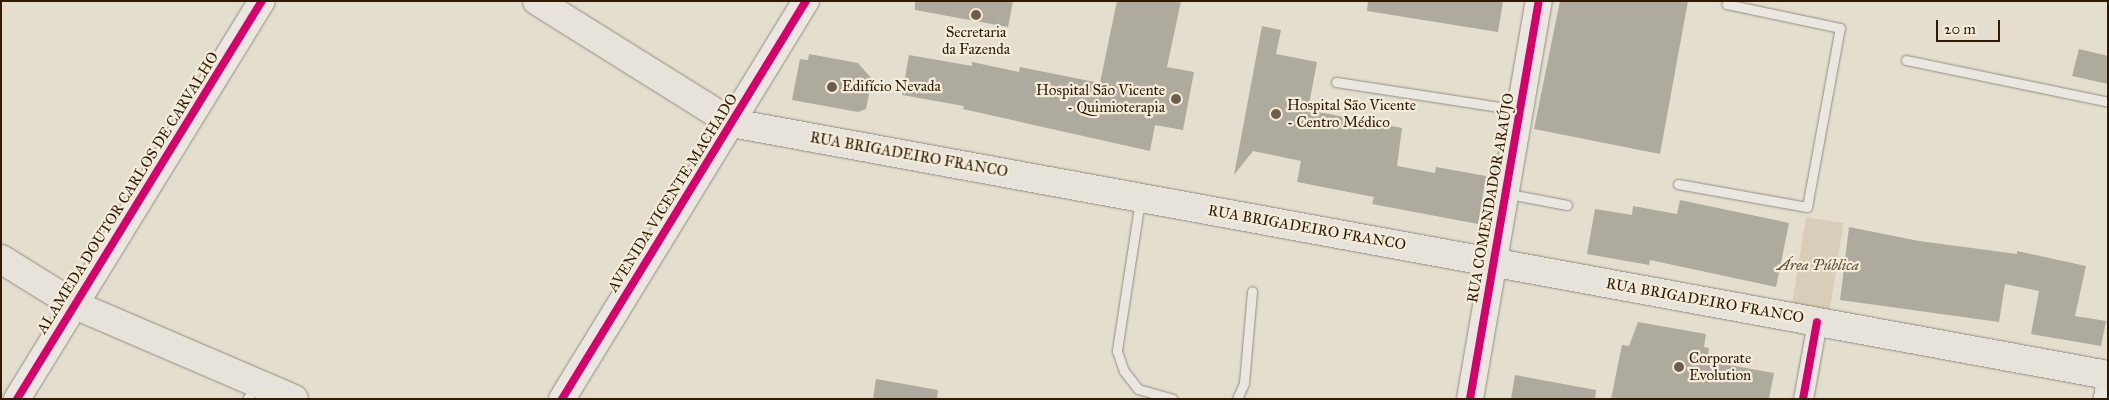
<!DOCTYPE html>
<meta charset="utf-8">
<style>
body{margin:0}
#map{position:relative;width:2109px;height:400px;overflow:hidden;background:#e4decf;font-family:"IM FELL Great Primer",serif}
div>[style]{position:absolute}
.green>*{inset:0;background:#d7cdb8;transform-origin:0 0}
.building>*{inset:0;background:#afaa9e}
.roads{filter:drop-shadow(0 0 1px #938d81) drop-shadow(0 0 1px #938d81)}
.lane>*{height:9px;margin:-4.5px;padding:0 4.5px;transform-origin:4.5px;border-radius:4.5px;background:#eae7e0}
.street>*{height:19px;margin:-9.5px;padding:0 9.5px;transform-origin:9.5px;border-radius:9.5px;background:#eae7e0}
.secondary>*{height:26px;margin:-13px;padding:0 13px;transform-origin:13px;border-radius:13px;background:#eae7e0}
.primary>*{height:28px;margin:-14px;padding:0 14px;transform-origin:14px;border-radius:14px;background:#e7e3da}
.cycleway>*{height:8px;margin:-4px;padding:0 4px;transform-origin:4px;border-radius:4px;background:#d6006c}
.dots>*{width:14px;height:14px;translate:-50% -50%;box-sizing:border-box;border:2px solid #f3ecdb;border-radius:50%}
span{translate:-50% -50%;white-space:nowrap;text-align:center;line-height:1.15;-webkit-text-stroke:4.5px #f3ecdb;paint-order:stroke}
.poi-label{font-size:15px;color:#301b02}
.left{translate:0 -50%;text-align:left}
.right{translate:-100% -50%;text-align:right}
.street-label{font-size:15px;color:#301b02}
.park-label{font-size:15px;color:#5f4c33;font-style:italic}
.frame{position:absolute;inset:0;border:2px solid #301b02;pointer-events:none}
.scale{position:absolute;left:1936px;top:20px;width:64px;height:22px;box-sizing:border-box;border:2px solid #301b02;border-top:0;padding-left:6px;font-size:15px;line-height:18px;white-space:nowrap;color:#301b02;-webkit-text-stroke:4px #f3ecdb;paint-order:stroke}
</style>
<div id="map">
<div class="green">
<i style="left:1806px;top:217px;width:38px;height:93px;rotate:9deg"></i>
</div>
<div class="building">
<i style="clip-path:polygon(915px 1px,1013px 1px,1008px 27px,915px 10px)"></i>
<i style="clip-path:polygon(1117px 1px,1181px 1px,1167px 67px,1194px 72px,1183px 130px,1155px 125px,1150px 151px,963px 109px,964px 106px,902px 95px,909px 55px,972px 66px,972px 62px,1019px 72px,1020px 67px,1100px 83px)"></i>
<i style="clip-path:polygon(1368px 1px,1503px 1px,1498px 32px,1367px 11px)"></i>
<i style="clip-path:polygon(1560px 1px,1688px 1px,1660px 154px,1534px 129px)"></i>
<i style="clip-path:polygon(1262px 26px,1281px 30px,1276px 54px,1317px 62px,1308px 110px,1402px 128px,1397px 166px,1435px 173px,1436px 167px,1486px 176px,1478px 224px,1372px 204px,1374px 197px,1297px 182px,1301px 161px,1253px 151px,1234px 175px)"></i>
<i style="clip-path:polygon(2079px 49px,2108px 56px,2108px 84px,2072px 76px)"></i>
<i style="clip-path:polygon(809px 54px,858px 63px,872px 79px,866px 109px,858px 112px,792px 100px,800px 59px,808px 60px)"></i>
<i style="clip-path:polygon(1680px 200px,1789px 223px,1776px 287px,1650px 260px,1649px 265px,1587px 254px,1595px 209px,1632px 215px,1633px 206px,1677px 214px)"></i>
<i style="clip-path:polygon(1849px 227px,1919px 241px,2017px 254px,2017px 251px,2086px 266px,2075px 316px,2106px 321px,2101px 346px,2031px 334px,2039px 291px,2005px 284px,1999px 322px,1840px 300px)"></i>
<i style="clip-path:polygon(1638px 322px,1706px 334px,1704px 347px,1709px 348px,1707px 361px,1774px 373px,1769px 399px,1611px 399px,1622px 345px,1629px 346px)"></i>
<i style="clip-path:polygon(1515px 375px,1596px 390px,1595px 399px,1511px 399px)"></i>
<i style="clip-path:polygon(876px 379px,938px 390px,937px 399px,873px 399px)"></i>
</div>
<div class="roads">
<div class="lane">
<i style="left:1906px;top:60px;width:206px;rotate:11.7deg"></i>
<i style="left:1336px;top:82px;width:184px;rotate:8.7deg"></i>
<i style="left:1678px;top:184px;width:131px;rotate:10.1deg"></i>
<i style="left:1807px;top:207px;width:182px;rotate:-79.6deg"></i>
<i style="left:1840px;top:28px;width:116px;rotate:-168.1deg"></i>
<i style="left:1509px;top:194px;width:59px;rotate:10.7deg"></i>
<i style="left:1140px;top:200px;width:153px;rotate:98.7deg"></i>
<i style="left:1117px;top:351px;width:21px;rotate:71deg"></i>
<i style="left:1124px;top:371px;width:23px;rotate:52deg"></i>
<i style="left:1138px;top:389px;width:36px;rotate:16deg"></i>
<i style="left:247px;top:399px;width:16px;rotate:-55deg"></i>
<i style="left:1237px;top:399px;width:17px;rotate:-66deg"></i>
<i style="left:1244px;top:383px;width:92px;rotate:-85deg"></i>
</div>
<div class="street">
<i style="left:1803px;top:399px;width:78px;rotate:-79.7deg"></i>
</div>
<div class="secondary">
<i style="left:17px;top:399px;width:467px;rotate:-58.4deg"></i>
<i style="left:562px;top:399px;width:467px;rotate:-58.5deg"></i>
<i style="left:1470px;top:399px;width:404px;rotate:-80.2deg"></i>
<i style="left:2107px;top:399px;width:7px;rotate:-82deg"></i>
</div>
<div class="primary">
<i style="left:537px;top:1px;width:230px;rotate:32deg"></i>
<i style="left:732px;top:123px;width:1399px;rotate:10.38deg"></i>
<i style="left:1px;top:259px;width:87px;rotate:31.9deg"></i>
<i style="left:75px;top:305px;width:238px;rotate:23.2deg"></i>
</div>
</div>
<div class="cycleway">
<i style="left:17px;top:399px;width:467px;rotate:-58.4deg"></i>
<i style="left:562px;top:399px;width:467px;rotate:-58.5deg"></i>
<i style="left:1470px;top:399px;width:404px;rotate:-80.2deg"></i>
<i style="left:1803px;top:399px;width:78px;rotate:-79.7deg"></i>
</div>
<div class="dots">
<i style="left:976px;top:15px;background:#6f5f4a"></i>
<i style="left:832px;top:87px;background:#6f5f4a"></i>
<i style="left:1176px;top:99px;background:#6f5f4a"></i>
<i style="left:1276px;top:114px;background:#6f5f4a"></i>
<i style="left:1679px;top:367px;background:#6f5f4a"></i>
</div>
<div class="poi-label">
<span style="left:976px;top:41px">Secretaria<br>da Fazenda</span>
<span class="left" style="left:842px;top:87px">Edifício Nevada</span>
<span class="right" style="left:1165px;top:99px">Hospital São Vicente<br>- Quimioterapia</span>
<span class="left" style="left:1287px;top:114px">Hospital São Vicente<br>- Centro Médico</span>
<span class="left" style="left:1689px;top:367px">Corporate<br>Evolution</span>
</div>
<div class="street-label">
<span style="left:909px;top:155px;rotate:10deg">RUA BRIGADEIRO FRANCO</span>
<span style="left:128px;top:193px;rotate:-58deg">ALAMEDA DOUTOR CARLOS DE CARVALHO</span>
<span style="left:673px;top:193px;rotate:-58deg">AVENIDA VICENTE MACHADO</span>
<span style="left:1491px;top:198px;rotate:-80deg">RUA COMENDADOR ARAÚJO</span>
<span style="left:1307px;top:228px;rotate:10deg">RUA BRIGADEIRO FRANCO</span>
<span style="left:1705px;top:301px;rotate:10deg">RUA BRIGADEIRO FRANCO</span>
</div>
<div class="park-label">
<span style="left:1818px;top:266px">Área Pública</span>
</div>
<div class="frame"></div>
<div class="scale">20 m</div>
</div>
